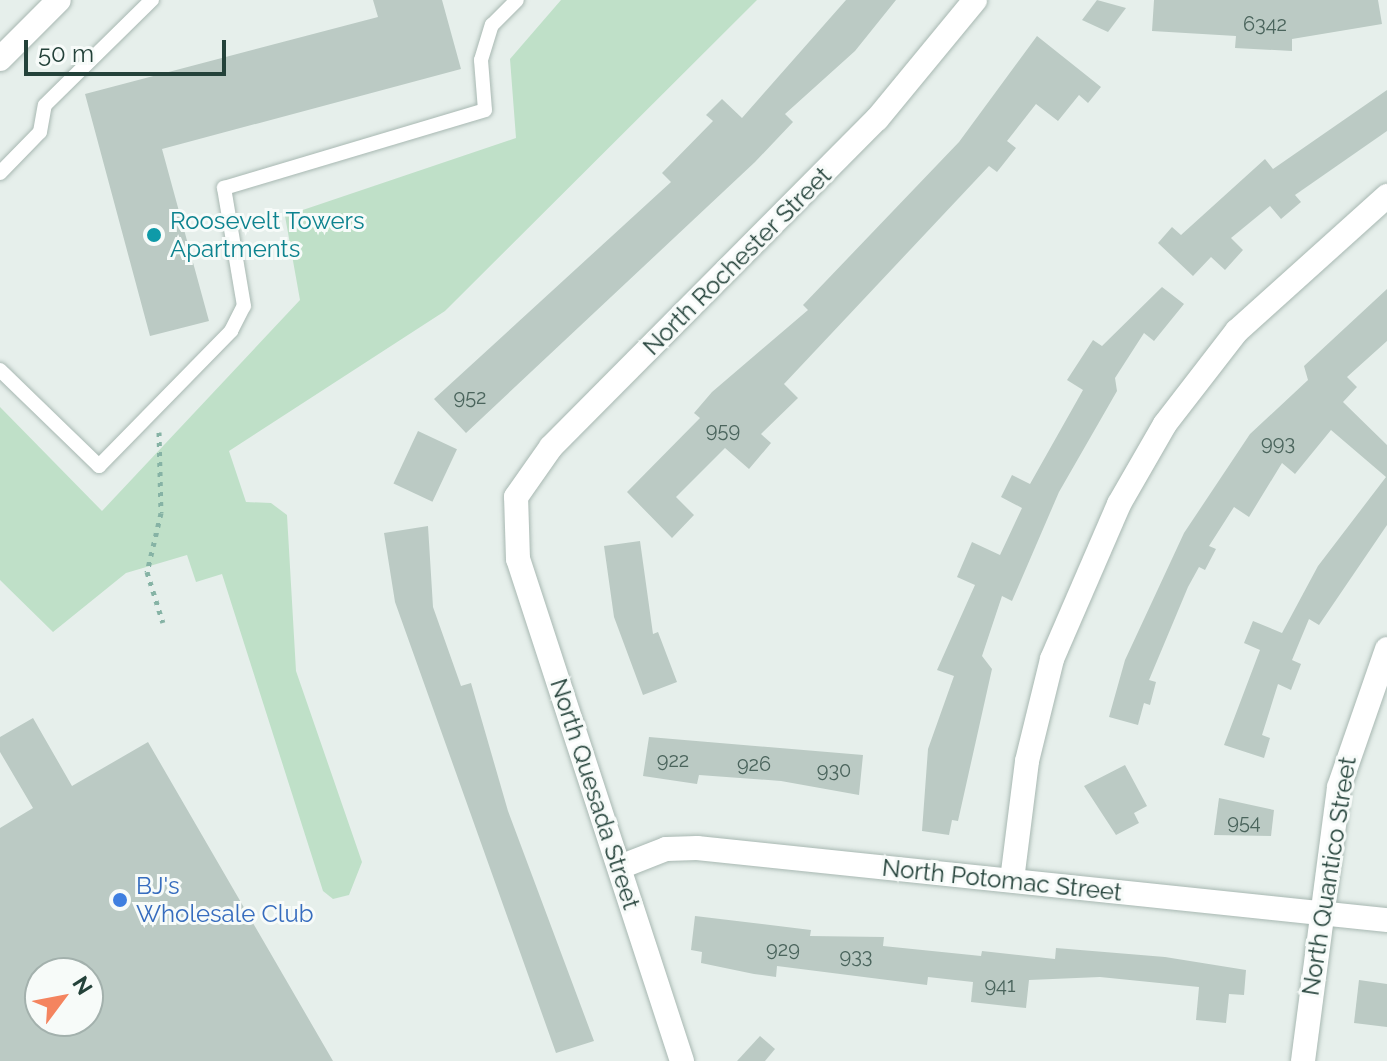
<!DOCTYPE html>
<style>
body{margin:0}
#map{position:relative;width:1387px;height:1061px;overflow:hidden;background:#e6efeb;font-family:Raleway,sans-serif}
div>[style]{position:absolute}
.green>*{inset:0;background:#bfe0c8}
.building>*{inset:0;background:#bbcac4;transform-origin:0 0}
.path>*{height:5px;margin-top:-2.5px;transform-origin:0;background:repeating-linear-gradient(90deg,#86b3a5 0 4px,transparent 0 10px)}
.roads{filter:drop-shadow(0 0 2px #a8b8b2) drop-shadow(0 0 2px #a8b8b2)}
.lane>*{height:14px;margin:-7px;padding:0 7px;transform-origin:7px;border-radius:7px;background:#fff}
.street>*{height:24px;margin:-12px;padding:0 12px;transform-origin:12px;border-radius:12px;background:#fff}
.secondary>*{height:24px;margin:-12px;padding:0 12px;transform-origin:12px;border-radius:12px;background:#fff}
.dots>*{width:22px;height:22px;translate:-50% -50%;box-sizing:border-box;border:4px solid #f7fbf9;border-radius:50%}
span{translate:-50% -50%;white-space:nowrap;text-align:center;line-height:1.15;-webkit-text-stroke:6px #f7fbf9;paint-order:stroke}
.number-label{font-size:20px;color:#4a645c}
.number-label span{-webkit-text-stroke-width:0}
.culture-label{font-size:24px;color:#0d838f}
.left{translate:0 -50%;text-align:left}
.street-label{font-size:24px;color:#24423a}
.shop-label{font-size:24px;color:#366cbe}
.north{position:absolute;left:24px;top:957px;width:80px;height:80px;box-sizing:border-box;background:#f7fbf9;border:2px solid #a3b1ad;border-radius:50%;rotate:58deg;font-size:22px;font-weight:700;line-height:32px;text-align:center;color:#24423a}
.north::after{content:'';display:block;margin:auto;width:28px;height:36px;background:#f4845f;clip-path:polygon(50% 0,100% 100%,50% 72%,0 100%)}
.scale{position:absolute;left:24px;top:40px;width:202px;height:36px;box-sizing:border-box;border:4px solid #24423a;border-top:0;padding-left:10px;font-size:24px;line-height:28px;white-space:nowrap;color:#24423a;-webkit-text-stroke:6px #f7fbf9;paint-order:stroke}
</style>
<div id="map">
<div class="green">
<i style="clip-path:polygon(561px 0,757px 0,445px 311px,229px 451px,246px 502px,271px 503px,287px 515px,296px 671px,362px 862px,349px 895px,333px 899px,323px 891px,222px 574px,196px 582px,187px 555px,126px 573px,53px 632px,0 580px,0 407px,102px 511px,300px 300px,285px 216px,516px 138px,510px 59px)"></i>
</div>
<div class="building">
<i style="clip-path:polygon(373px 0,442px 0,461px 69px,162px 149px,209px 321px,150px 336px,85px 94px,378px 17px)"></i>
<i style="clip-path:polygon(846px 0,896px 0,855px 51px,785px 114px,793px 122px,755px 162px,466px 433px,434px 399px,671px 182px,662px 173px,713px 121px,706px 115px,722px 99px,742px 118px)"></i>
<i style="clip-path:polygon(1097px 0,1126px 8px,1108px 32px,1082px 20px)"></i>
<i style="clip-path:polygon(1154px 0,1378px 0,1382px 24px,1292px 39px,1292px 51px,1235px 48px,1236px 36px,1152px 31px)"></i>
<i style="clip-path:polygon(1037px 36px,1101px 87px,1088px 103px,1079px 95px,1058px 121px,1036px 104px,1007px 141px,1016px 148px,997px 172px,989px 166px,784px 384px,798px 398px,761px 434px,771px 443px,749px 469px,725px 448px,676px 497px,694px 515px,672px 538px,627px 492px,700px 418px,694px 413px,712px 392px,808px 310px,803px 305px,959px 142px)"></i>
<i style="clip-path:polygon(1387px 90px,1387px 131px,1295px 195px,1301px 202px,1281px 219px,1270px 206px,1231px 238px,1243px 250px,1225px 270px,1211px 257px,1193px 276px,1158px 243px,1172px 227px,1181px 235px,1265px 159px,1273px 169px)"></i>
<i style="clip-path:polygon(1162px 287px,1184px 304px,1154px 341px,1144px 333px,1115px 378px,1117px 391px,1059px 492px,1012px 601px,1002px 596px,982px 656px,992px 669px,958px 821px,952px 820px,949px 835px,922px 831px,928px 749px,954px 676px,937px 670px,975px 585px,957px 577px,972px 542px,1000px 555px,1022px 508px,1001px 497px,1012px 475px,1030px 484px,1083px 390px,1067px 380px,1093px 340px,1102px 346px)"></i>
<i style="clip-path:polygon(1387px 289px,1387px 341px,1347px 377px,1357px 387px,1343px 402px,1387px 445px,1387px 525px,1319px 625px,1309px 619px,1292px 660px,1301px 664px,1291px 690px,1278px 684px,1262px 735px,1270px 738px,1264px 758px,1224px 745px,1260px 650px,1244px 643px,1253px 621px,1282px 633px,1318px 566px,1386px 477px,1331px 430px,1295px 474px,1282px 463px,1249px 517px,1234px 507px,1209px 546px,1216px 549px,1205px 570px,1199px 567px,1188px 587px,1149px 680px,1156px 682px,1150px 705px,1144px 703px,1138px 725px,1109px 717px,1125px 660px,1184px 533px,1250px 434px,1308px 380px,1304px 366px)"></i>
<i style="left:418px;top:431px;width:43px;height:58px;rotate:25deg"></i>
<i style="clip-path:polygon(428px 526px,433px 607px,461px 686px,471px 683px,508px 811px,594px 1041px,556px 1053px,395px 602px,384px 533px)"></i>
<i style="clip-path:polygon(640px 541px,653px 634px,658px 632px,677px 682px,643px 695px,614px 617px,604px 546px)"></i>
<i style="clip-path:polygon(evenodd,33px 718px,72px 786px,148px 742px,333px 1061px,0 1061px,0 828px,33px 808px,0 752px,0 737px,33px 718px,40px 973px,88px 973px,88px 1021px,40px 1021px,40px 973px)"></i>
<i style="clip-path:polygon(649px 737px,863px 755px,859px 795px,781px 781px,699px 775px,697px 784px,643px 776px)"></i>
<i style="clip-path:polygon(1125px 765px,1147px 806px,1134px 813px,1139px 823px,1116px 835px,1084px 786px)"></i>
<i style="clip-path:polygon(1219px 798px,1274px 810px,1271px 836px,1214px 835px)"></i>
<i style="clip-path:polygon(695px 916px,811px 930px,810px 936px,884px 937px,883px 946px,981px 956px,982px 951px,1055px 959px,1056px 948px,1165px 957px,1246px 970px,1244px 995px,1229px 994px,1226px 1023px,1196px 1020px,1199px 987px,1100px 977px,1029px 980px,1026px 1008px,971px 1002px,973px 982px,928px 977px,927px 985px,777px 966px,776px 977px,754px 974px,701px 963px,702px 952px,691px 950px)"></i>
<i style="clip-path:polygon(1359px 980px,1387px 984px,1387px 1027px,1354px 1023px)"></i>
<i style="clip-path:polygon(760px 1036px,775px 1049px,765px 1061px,737px 1061px)"></i>
</div>
<div class="path">
<i style="left:159px;top:432px;width:81px;rotate:88.6deg"></i>
<i style="left:161px;top:513px;width:61px;rotate:103.3deg"></i>
<i style="left:147px;top:572px;width:53px;rotate:72.6deg"></i>
</div>
<div class="roads">
<div class="lane">
<i style="left:0;top:173px;width:57px;rotate:-45.7deg"></i>
<i style="left:40px;top:132px;width:27px;rotate:-80deg"></i>
<i style="left:45px;top:105px;width:150px;rotate:-44.5deg"></i>
<i style="left:0;top:370px;width:138px;rotate:44.1deg"></i>
<i style="left:99px;top:466px;width:189px;rotate:-45.6deg"></i>
<i style="left:231px;top:331px;width:28px;rotate:-63deg"></i>
<i style="left:244px;top:306px;width:120px;rotate:-99.6deg"></i>
<i style="left:224px;top:188px;width:272px;rotate:-16.6deg"></i>
<i style="left:485px;top:110px;width:50px;rotate:-94.6deg"></i>
<i style="left:481px;top:60px;width:37px;rotate:-73deg"></i>
<i style="left:492px;top:25px;width:35px;rotate:-45deg"></i>
</div>
<div class="street">
<i style="left:620px;top:867px;width:49px;rotate:-21.4deg"></i>
<i style="left:666px;top:849px;width:31px;rotate:-2deg"></i>
<i style="left:697px;top:848px;width:694px;rotate:5.96deg"></i>
<i style="left:1012px;top:880px;width:120px;rotate:-82.8deg"></i>
<i style="left:1027px;top:761px;width:105px;rotate:-76.2deg"></i>
<i style="left:1052px;top:659px;width:169px;rotate:-66.6deg"></i>
<i style="left:1119px;top:504px;width:92px;rotate:-60.1deg"></i>
<i style="left:1165px;top:424px;width:118px;rotate:-52.3deg"></i>
<i style="left:1237px;top:331px;width:202px;rotate:-42deg"></i>
<i style="left:682px;top:1061px;width:528px;rotate:-108.09deg"></i>
<i style="left:518px;top:559px;width:62px;rotate:-91.8deg"></i>
<i style="left:516px;top:497px;width:61px;rotate:-55deg"></i>
<i style="left:551px;top:447px;width:462px;rotate:-45.2deg"></i>
<i style="left:877px;top:119px;width:154px;rotate:-50.5deg"></i>
<i style="left:1303px;top:1061px;width:276px;rotate:-82.5deg"></i>
<i style="left:1339px;top:787px;width:146px;rotate:-70.8deg"></i>
</div>
<div class="secondary">
<i style="left:0;top:59px;width:83px;rotate:-45deg"></i>
</div>
</div>
<div class="dots">
<i style="left:154px;top:235px;background:#0f9aa8"></i>
<i style="left:120px;top:900px;background:#3f7fe0"></i>
</div>
<div class="number-label">
<span style="left:1265px;top:24px">6342</span>
<span style="left:470px;top:397px">952</span>
<span style="left:723px;top:430px">959</span>
<span style="left:1278px;top:443px">993</span>
<span style="left:673px;top:760px">922</span>
<span style="left:754px;top:764px">926</span>
<span style="left:834px;top:770px">930</span>
<span style="left:1244px;top:822px">954</span>
<span style="left:783px;top:949px">929</span>
<span style="left:856px;top:956px">933</span>
<span style="left:1000px;top:985px">941</span>
</div>
<div class="culture-label">
<span class="left" style="left:170px;top:235px">Roosevelt Towers<br>Apartments</span>
</div>
<div class="street-label">
<span style="left:737px;top:261px;rotate:-45deg">North Rochester Street</span>
<span style="left:595px;top:794px;rotate:72deg">North Quesada Street</span>
<span style="left:1329px;top:876px;rotate:-81deg">North Quantico Street</span>
<span style="left:1002px;top:880px;rotate:6deg">North Potomac Street</span>
</div>
<div class="shop-label">
<span class="left" style="left:136px;top:900px">BJ's<br>Wholesale Club</span>
</div>
<div class="north">N</div>
<div class="scale">50 m</div>
</div>
